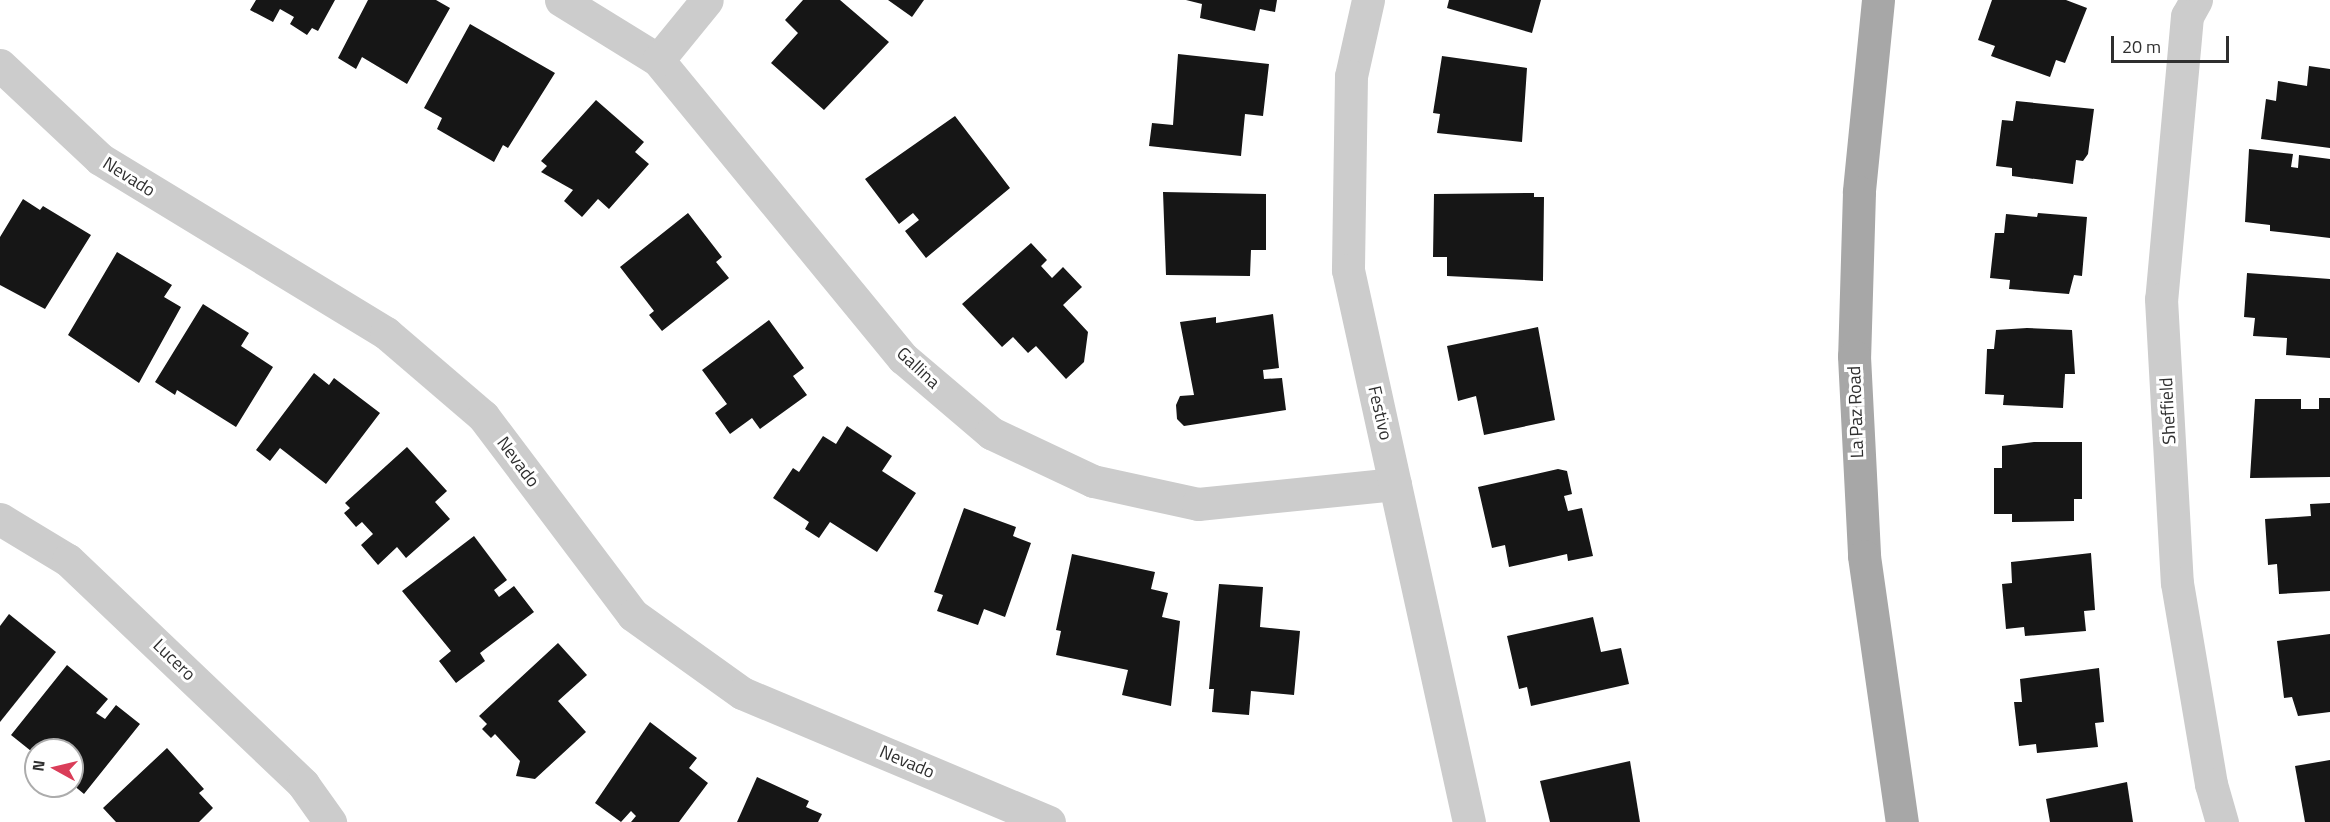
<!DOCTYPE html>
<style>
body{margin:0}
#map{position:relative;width:2330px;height:822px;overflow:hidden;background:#fff;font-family:"Titillium Web",sans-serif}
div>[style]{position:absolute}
.building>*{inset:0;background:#161616}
.minor>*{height:33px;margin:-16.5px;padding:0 16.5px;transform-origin:16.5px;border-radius:16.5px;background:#ccc}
.major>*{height:33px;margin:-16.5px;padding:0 16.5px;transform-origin:16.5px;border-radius:16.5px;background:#a7a7a7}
span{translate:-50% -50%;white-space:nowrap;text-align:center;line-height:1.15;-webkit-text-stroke:6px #fff;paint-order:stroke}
.street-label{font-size:18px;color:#2f2f2f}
.north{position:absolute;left:24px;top:738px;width:60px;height:60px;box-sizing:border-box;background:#fff;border:2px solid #acacac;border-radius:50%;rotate:278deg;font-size:16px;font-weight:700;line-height:24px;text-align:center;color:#2f2f2f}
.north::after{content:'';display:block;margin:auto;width:21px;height:27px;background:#da3d59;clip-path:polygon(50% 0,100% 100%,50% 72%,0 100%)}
.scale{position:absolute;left:2111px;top:36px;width:118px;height:27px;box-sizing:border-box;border:3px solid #2f2f2f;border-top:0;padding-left:8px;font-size:18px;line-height:21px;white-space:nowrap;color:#2f2f2f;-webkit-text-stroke:4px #fff;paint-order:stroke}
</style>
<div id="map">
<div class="building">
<i style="clip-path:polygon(256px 0,335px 0,318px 31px,312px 28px,307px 35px,290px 24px,294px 17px,280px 9px,273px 22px,250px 10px)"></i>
<i style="clip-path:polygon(368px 0,436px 0,450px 8px,407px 84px,362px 57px,356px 69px,338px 58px)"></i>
<i style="clip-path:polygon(803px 0,840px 0,889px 42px,824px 110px,771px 63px,798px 33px,785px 20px)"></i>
<i style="clip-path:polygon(888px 0,924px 0,912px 17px)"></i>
<i style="clip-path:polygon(1186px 0,1277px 0,1275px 12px,1260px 9px,1255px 31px,1200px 18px,1202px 4px)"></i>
<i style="clip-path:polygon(1449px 0,1541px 0,1532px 33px,1447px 8px)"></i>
<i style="clip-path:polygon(1992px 0,2066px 0,2087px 8px,2065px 63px,2056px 60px,2050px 77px,1991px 56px,1995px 46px,1978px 40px)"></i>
<i style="clip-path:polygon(470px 24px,555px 73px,508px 148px,503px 145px,494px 162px,437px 129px,442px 118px,424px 108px)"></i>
<i style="clip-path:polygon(1178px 54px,1269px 64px,1263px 116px,1245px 114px,1241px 156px,1149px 146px,1152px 123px,1173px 125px)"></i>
<i style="clip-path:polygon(1442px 56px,1527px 68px,1522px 142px,1437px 133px,1440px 114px,1433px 113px)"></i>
<i style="clip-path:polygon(2309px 66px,2330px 69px,2330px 148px,2261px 139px,2266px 99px,2276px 101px,2278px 81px,2307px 86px)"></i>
<i style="clip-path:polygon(596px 100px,644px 142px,635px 152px,649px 164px,609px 209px,598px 199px,582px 217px,564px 201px,573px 190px,541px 172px,547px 166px,541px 161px)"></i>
<i style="clip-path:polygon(2016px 101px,2094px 109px,2088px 154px,2083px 161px,2076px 160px,2073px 184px,2012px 176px,2012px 168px,1996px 166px,2002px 120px,2013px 121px)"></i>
<i style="clip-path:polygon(955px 116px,1010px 188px,926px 258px,905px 231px,919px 220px,913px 213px,899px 224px,865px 179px)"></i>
<i style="clip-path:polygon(2249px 149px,2293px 154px,2291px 167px,2298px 168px,2299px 155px,2330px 159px,2330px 238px,2270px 231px,2270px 225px,2245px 222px)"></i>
<i style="clip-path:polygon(1163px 192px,1266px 194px,1266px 250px,1251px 250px,1250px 276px,1166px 275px)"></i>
<i style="clip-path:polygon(1534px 193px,1534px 197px,1544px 197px,1543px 281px,1447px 276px,1447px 257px,1433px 257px,1434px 194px)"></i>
<i style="clip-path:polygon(23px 199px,40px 210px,43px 206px,91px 235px,45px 309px,0 285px,0 237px)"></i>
<i style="clip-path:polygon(688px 213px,722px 257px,716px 262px,729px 278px,662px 331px,649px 315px,654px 311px,620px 267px)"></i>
<i style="clip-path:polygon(2038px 213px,2087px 217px,2082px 276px,2074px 275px,2069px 294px,2009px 289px,2010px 280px,1990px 278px,1995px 233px,2004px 233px,2006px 214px,2037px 217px)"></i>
<i style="clip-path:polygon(1031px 243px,1047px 260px,1041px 266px,1052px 278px,1063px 267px,1082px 287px,1063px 305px,1088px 332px,1084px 362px,1066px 379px,1036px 346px,1028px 353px,1013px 337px,1002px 347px,962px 304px)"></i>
<i style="clip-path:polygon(117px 252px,172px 285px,164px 297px,181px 307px,139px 383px,68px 335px)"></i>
<i style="clip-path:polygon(2247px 273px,2330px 279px,2330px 358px,2286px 355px,2287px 338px,2253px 336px,2255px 318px,2244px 317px)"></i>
<i style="clip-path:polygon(203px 304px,249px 333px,241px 346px,273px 367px,236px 427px,177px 390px,175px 395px,155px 382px)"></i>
<i style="clip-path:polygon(1273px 314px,1279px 368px,1263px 370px,1264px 379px,1282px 378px,1286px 410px,1184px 426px,1177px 419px,1176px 405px,1180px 396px,1194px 395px,1180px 322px,1216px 317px,1216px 323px)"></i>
<i style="clip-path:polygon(769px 320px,804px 368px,793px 376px,807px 395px,760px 429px,752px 418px,730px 434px,715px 413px,727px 404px,702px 370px)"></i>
<i style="clip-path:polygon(1538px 327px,1555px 420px,1484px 435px,1476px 396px,1458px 401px,1447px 346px)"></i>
<i style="clip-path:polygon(2027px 328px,2072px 330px,2075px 374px,2065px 374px,2063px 408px,2003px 405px,2004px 395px,1985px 394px,1987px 349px,1994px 349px,1996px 330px)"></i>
<i style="clip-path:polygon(314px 373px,329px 385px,334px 378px,380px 413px,326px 484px,280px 448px,270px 461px,256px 450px)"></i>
<i style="clip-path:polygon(2319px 398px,2330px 398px,2330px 477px,2250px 478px,2255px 399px,2301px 399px,2301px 409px,2319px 409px)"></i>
<i style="clip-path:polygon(847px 426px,892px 456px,882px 471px,916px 493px,877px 552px,830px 522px,819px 538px,805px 529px,809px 522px,773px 498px,793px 468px,799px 472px,823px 436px,836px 444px)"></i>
<i style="clip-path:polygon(2034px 442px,2082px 442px,2082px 499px,2074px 499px,2074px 521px,2012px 522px,2012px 514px,1994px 514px,1994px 468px,2002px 468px,2002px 446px)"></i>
<i style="clip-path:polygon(407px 447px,447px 491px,435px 502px,450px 519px,406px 558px,397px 547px,378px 565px,361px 545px,373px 534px,362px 522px,356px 527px,344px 513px,350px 508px,345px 503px)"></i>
<i style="clip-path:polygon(1558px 469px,1567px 471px,1572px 494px,1564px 496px,1568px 511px,1582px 508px,1593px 556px,1568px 561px,1567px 554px,1509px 567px,1505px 545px,1492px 548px,1478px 487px)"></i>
<i style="clip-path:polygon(2330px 503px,2330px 591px,2279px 594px,2277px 564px,2268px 565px,2265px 519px,2311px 516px,2310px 504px)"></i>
<i style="clip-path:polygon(964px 508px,1016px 527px,1013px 536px,1031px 543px,1005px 617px,984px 609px,978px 625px,937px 611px,943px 595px,934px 592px)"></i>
<i style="clip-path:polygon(474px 536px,507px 580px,494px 590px,499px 597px,514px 586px,534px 612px,480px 653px,485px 661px,456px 683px,439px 661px,451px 651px,402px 591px)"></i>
<i style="clip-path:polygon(2091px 553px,2095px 610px,2084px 611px,2086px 631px,2025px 636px,2024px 627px,2006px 629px,2002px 584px,2012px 583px,2011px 562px)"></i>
<i style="clip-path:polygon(1072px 554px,1155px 572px,1151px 589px,1168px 593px,1162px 617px,1180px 621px,1171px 706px,1122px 695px,1128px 670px,1056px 655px,1061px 631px,1056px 630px)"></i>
<i style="clip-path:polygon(1219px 584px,1263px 587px,1260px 627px,1300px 631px,1294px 695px,1251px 691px,1249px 715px,1212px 712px,1214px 689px,1209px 689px)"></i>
<i style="clip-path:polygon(9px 614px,56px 652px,0 722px,0 626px)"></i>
<i style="clip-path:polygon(1593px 617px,1601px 652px,1621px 648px,1629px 684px,1531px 706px,1527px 687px,1519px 689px,1507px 636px)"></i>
<i style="clip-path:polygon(2330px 634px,2330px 712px,2298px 716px,2292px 697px,2284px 698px,2277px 641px)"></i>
<i style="clip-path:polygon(558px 643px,587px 675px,558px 701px,586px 732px,535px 779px,516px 776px,520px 761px,495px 734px,491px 738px,482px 729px,487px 724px,479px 716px)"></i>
<i style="clip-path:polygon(67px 665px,108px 699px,96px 713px,105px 719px,116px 705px,140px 724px,84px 794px,72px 784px,72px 750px,36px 750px,36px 755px,11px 735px)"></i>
<i style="clip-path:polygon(2099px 668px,2104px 722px,2095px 723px,2098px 747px,2037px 753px,2036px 744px,2019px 746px,2014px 702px,2022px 702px,2020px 679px)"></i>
<i style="clip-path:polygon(650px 722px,697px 758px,689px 768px,708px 783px,679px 822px,631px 822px,636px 816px,631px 811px,621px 822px,595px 803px)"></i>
<i style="clip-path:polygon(167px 748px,204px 789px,199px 793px,213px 808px,199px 822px,116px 822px,103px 808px)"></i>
<i style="clip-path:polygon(2330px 760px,2330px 822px,2305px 822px,2295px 766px)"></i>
<i style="clip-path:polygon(1630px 761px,1640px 822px,1550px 822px,1540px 781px)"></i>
<i style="clip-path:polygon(757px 777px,809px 801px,806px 807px,822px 814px,818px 822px,737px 822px)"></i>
<i style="clip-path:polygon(2127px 782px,2133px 822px,2050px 822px,2046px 799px)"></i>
</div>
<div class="minor">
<i style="left:561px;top:0;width:114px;rotate:31.7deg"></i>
<i style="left:658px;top:60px;width:386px;rotate:50.6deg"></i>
<i style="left:903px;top:358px;width:116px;rotate:40.4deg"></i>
<i style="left:991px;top:433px;width:113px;rotate:25.2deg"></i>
<i style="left:1093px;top:481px;width:107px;rotate:12.4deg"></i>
<i style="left:1198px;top:504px;width:198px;rotate:-5.8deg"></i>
<i style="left:1368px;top:0;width:78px;rotate:102.6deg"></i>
<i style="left:1351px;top:76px;width:194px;rotate:90.9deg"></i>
<i style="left:1348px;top:270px;width:565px;rotate:77.64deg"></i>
<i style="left:2196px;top:0;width:18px;rotate:119deg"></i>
<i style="left:2187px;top:16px;width:284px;rotate:95.2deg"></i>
<i style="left:2161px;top:299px;width:284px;rotate:86.8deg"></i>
<i style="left:2177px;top:583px;width:204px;rotate:80.4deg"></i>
<i style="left:2211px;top:784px;width:40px;rotate:74deg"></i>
<i style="left:658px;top:60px;width:77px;rotate:-50.8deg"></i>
<i style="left:0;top:65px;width:137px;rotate:43.2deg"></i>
<i style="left:100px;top:159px;width:335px;rotate:31.3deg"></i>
<i style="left:386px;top:333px;width:128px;rotate:40.6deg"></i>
<i style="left:483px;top:416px;width:249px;rotate:53deg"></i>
<i style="left:633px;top:615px;width:134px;rotate:35.6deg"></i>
<i style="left:742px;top:693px;width:333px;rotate:22.8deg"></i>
<i style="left:0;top:519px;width:79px;rotate:31.1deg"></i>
<i style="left:68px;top:560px;width:325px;rotate:43.6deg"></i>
<i style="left:303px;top:784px;width:47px;rotate:54.6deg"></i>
</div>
<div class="major">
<i style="left:1878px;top:0;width:193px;rotate:95.7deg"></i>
<i style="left:1859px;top:192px;width:164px;rotate:91.7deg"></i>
<i style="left:1854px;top:356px;width:200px;rotate:87.1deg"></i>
<i style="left:1864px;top:556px;width:269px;rotate:81.9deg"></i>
</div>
<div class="street-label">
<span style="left:129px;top:177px;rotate:32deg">Nevado</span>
<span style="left:918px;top:368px;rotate:43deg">Gallina</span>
<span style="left:2168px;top:411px;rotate:-93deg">Sheffield</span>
<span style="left:1856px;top:412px;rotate:-92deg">La Paz Road</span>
<span style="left:1380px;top:413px;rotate:77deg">Festivo</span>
<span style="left:518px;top:462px;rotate:53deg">Nevado</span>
<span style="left:174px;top:660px;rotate:44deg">Lucero</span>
<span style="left:907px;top:762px;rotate:23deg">Nevado</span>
</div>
<div class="north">N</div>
<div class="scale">20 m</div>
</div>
